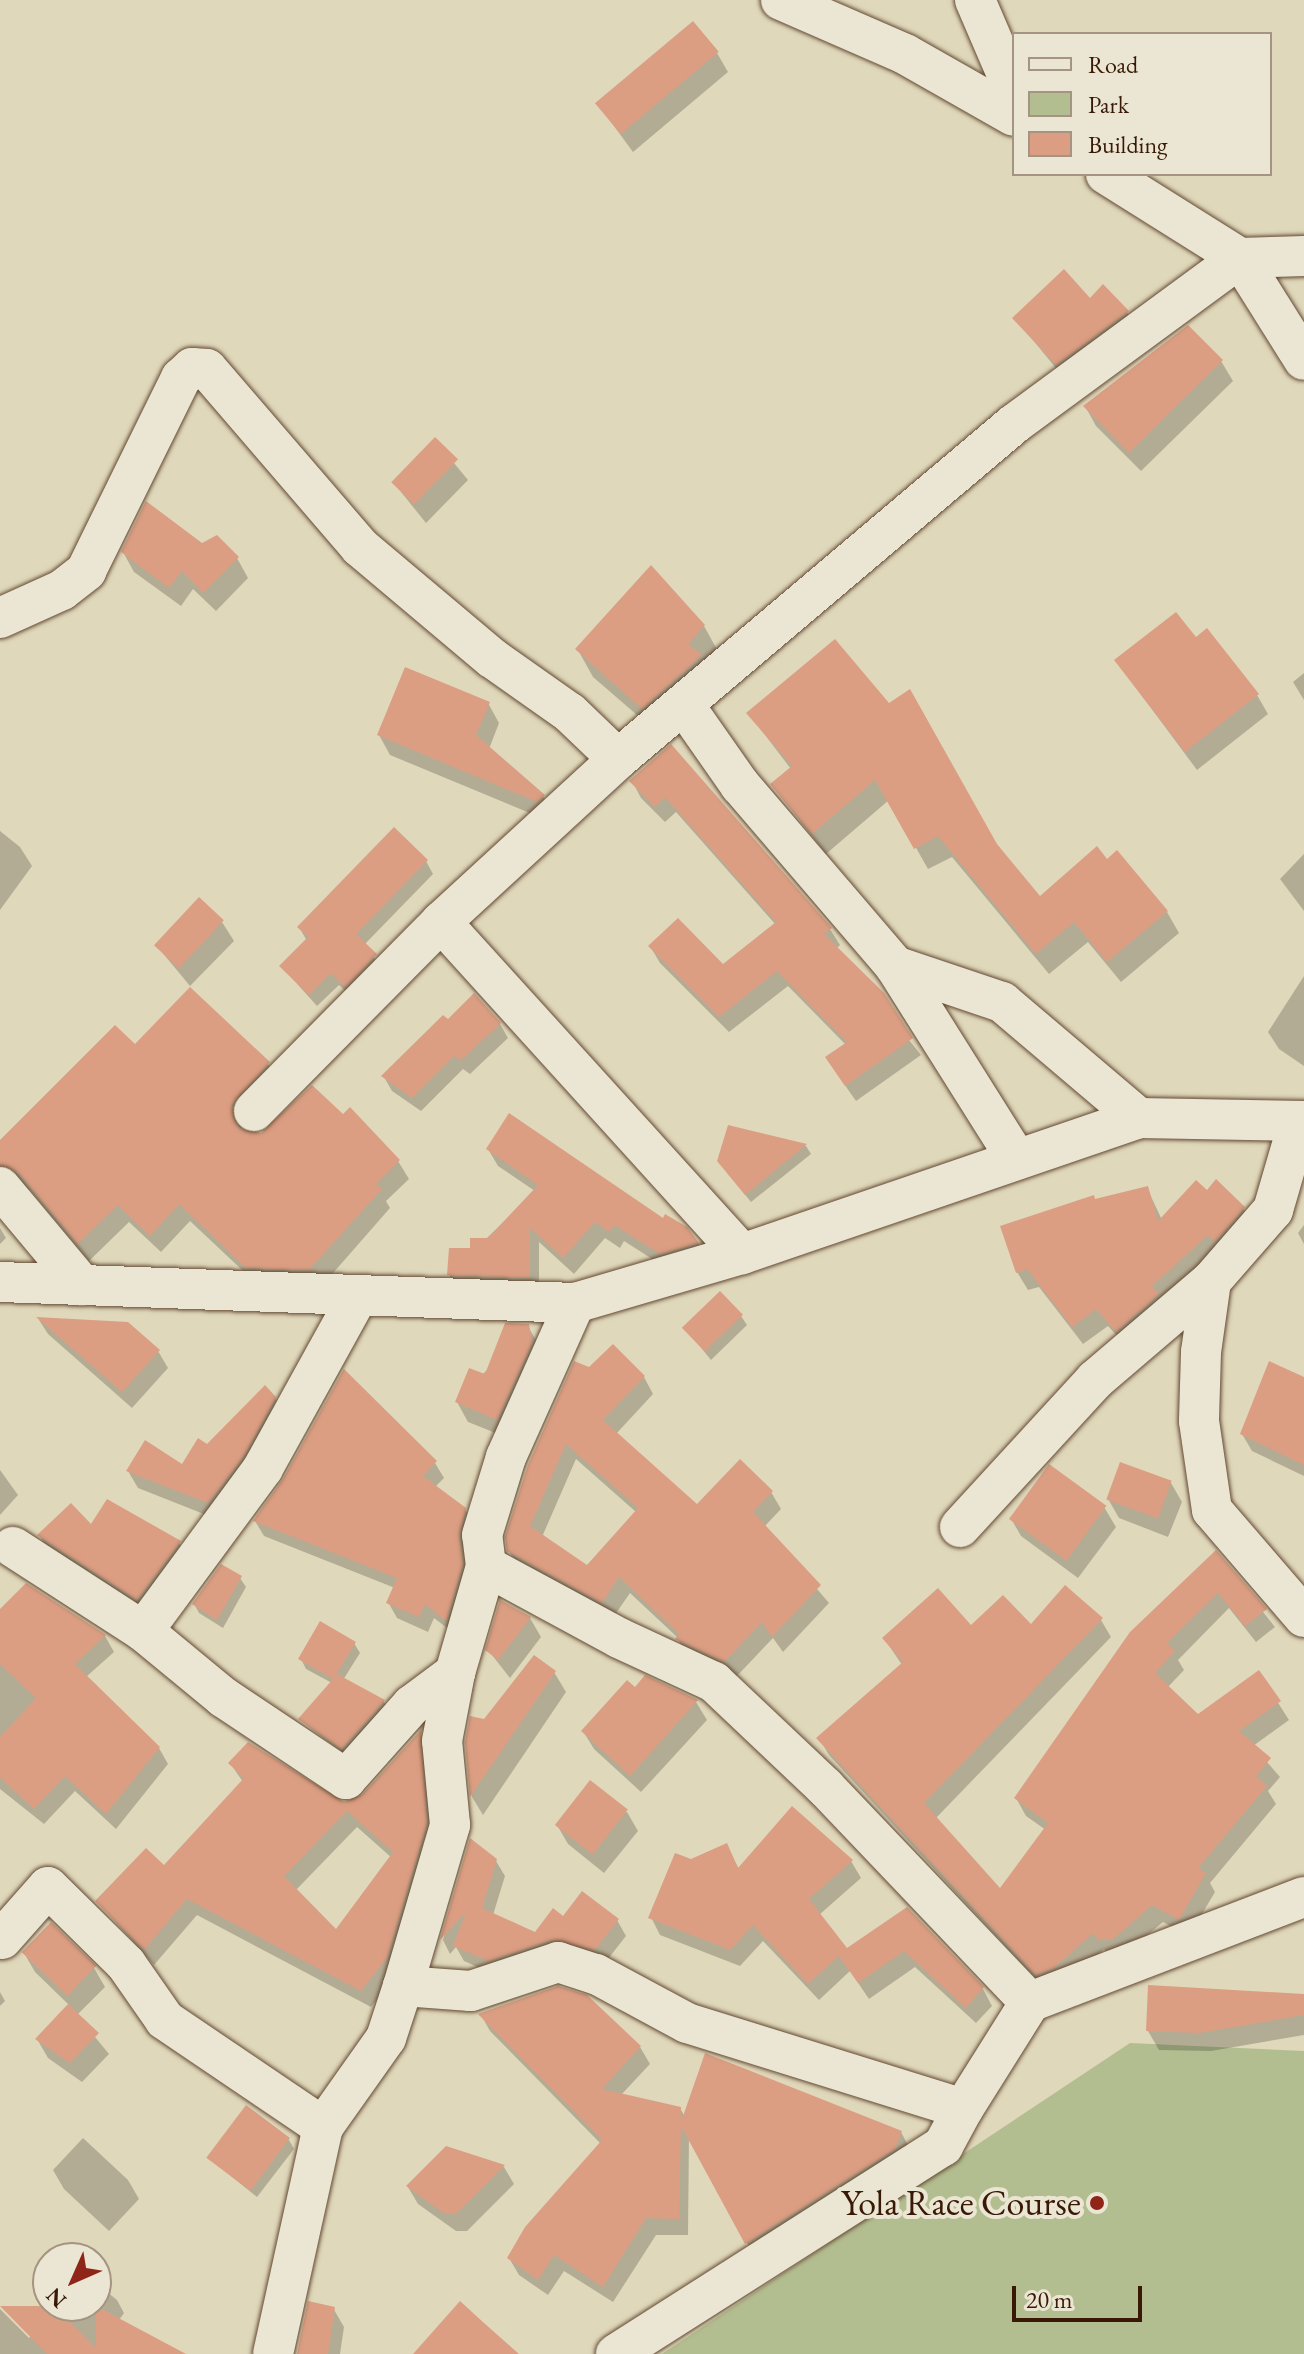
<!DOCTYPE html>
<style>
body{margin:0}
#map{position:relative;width:1304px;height:2354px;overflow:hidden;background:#e0d8bb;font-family:"EB Garamond",serif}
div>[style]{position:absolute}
.green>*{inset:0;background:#b3be90}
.shadow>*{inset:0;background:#0003}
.building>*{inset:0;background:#db9e83;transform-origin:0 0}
.roads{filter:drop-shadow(0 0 2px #634932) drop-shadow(0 0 2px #634932)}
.street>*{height:40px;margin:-20px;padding:0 20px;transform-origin:20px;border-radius:20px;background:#ebe6d3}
.dots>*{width:22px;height:22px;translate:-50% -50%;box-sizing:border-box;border:4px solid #ebe6d3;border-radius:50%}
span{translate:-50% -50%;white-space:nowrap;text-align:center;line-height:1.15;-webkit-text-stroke:8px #ebe6d3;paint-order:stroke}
.poi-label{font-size:36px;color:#391905}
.right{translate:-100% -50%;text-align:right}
.legend{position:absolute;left:1012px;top:32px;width:260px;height:144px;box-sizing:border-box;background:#ebe6d3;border:2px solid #a49481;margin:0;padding:10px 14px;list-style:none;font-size:24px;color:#391905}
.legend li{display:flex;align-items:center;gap:16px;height:40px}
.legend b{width:40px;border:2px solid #a49481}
.north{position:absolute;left:32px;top:2242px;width:80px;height:80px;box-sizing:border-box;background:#ebe6d3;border:2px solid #a49481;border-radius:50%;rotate:225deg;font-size:22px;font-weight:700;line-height:32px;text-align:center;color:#391905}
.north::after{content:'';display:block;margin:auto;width:28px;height:36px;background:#8f2418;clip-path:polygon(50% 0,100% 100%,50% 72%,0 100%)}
.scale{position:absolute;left:1012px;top:2286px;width:130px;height:36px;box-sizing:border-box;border:4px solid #391905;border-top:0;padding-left:10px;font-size:24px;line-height:28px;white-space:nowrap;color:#391905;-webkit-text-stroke:6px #ebe6d3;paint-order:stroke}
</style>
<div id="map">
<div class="green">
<i style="clip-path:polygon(1130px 2043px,1304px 2051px,1304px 2354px,662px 2354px)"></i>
</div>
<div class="shadow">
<i style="clip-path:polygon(717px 53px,728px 72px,633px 152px,597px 103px)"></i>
<i style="clip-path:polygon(1090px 300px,1127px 312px,1138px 332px,1068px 383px,1015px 318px)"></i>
<i style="clip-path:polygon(1221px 361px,1233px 381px,1141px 471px,1096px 426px,1085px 406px)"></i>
<i style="clip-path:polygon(435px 440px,468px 480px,426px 523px,393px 482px)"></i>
<i style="clip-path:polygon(202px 545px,237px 558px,248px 578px,216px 611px,193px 589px,181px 606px,134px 572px,123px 552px)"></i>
<i style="clip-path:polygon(704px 626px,719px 653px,659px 734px,593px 677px,578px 650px)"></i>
<i style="clip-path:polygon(1196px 640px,1257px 695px,1268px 714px,1197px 770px,1116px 661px)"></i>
<i style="clip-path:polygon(835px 642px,1039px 899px,1107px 861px,1167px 912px,1179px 933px,1121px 982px,1088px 942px,1049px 974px,952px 857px,928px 869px,889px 800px,826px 854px,772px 785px,791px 769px,749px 714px)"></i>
<i style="clip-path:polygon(1304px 673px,1304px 700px,1293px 682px)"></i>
<i style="clip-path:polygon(488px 703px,499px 723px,489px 749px,543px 796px,554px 816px,549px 821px,390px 755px,379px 735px)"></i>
<i style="clip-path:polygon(671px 747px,830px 929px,840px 945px,836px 949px,921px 1055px,856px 1101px,837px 1074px,846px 1045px,788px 986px,729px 1032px,660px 963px,650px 946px,723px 967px,776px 925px,676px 812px,665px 822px,641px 798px,632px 781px)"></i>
<i style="clip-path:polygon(0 831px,20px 847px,32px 866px,0 910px)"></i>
<i style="clip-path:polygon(1304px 854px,1304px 911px,1280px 879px)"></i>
<i style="clip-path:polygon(426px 861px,433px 874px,364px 945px,382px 968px,353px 998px,339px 985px,317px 1006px,281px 966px,307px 941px,299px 927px)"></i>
<i style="clip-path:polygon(222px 922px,234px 941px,190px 986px,156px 945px)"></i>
<i style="clip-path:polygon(1304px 976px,1304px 1066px,1279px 1049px,1268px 1032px)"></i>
<i style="clip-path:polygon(448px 1021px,500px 1024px,508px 1038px,470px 1074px,463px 1069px,421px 1111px,392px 1091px,384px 1077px)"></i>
<i style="clip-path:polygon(136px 1046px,268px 1064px,279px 1081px,241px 1123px,243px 1130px,398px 1161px,409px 1179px,386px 1201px,390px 1208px,320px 1288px,258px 1285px,190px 1221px,161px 1252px,129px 1222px,89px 1261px,30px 1190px,6px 1182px,0 1187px,0 1143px)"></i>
<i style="clip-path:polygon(729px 1127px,806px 1146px,811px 1154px,751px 1202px,725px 1170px)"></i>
<i style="clip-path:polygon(488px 1149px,698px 1243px,708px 1259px,671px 1271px,624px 1241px,620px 1248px,605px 1238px,574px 1274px,539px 1242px,539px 1295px,459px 1292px,449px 1275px,535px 1191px,498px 1166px)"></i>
<i style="clip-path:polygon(1147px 1188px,1162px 1220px,1207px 1192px,1243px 1208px,1254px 1226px,1128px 1348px,1108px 1326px,1083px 1344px,1039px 1287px,1028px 1290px,1017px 1272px,1095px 1201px)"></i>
<i style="clip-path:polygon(1304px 1225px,1304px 1244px,1298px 1233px)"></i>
<i style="clip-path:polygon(0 1228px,6px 1238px,0 1244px)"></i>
<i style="clip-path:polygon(741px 1316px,747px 1325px,711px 1360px,685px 1328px)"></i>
<i style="clip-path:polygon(39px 1320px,158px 1351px,168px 1368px,132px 1408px,48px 1334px)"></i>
<i style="clip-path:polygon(528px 1326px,539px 1346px,508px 1438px,468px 1422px,457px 1402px)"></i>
<i style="clip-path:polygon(evenodd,590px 1370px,644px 1377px,653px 1394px,616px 1434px,697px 1506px,771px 1492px,781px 1509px,764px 1527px,829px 1603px,783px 1652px,773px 1638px,735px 1678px,687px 1656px,677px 1637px,630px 1593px,612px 1619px,520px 1569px,509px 1551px,590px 1370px,576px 1459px,636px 1512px,587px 1567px,542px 1537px,576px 1459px)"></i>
<i style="clip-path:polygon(1304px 1380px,1304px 1476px,1252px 1451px,1242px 1434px)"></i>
<i style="clip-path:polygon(275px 1398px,285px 1416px,219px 1520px,138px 1488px,128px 1471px,183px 1467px)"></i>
<i style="clip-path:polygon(435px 1463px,444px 1478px,435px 1487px,465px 1509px,474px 1525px,470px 1581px,455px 1634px,434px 1618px,428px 1632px,397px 1618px,388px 1602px,395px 1588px,264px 1536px,255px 1521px)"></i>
<i style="clip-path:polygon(0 1470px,18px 1495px,0 1515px)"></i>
<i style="clip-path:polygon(1171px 1483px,1182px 1502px,1168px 1537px,1119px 1518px,1108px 1499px)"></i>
<i style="clip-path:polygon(1104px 1507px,1116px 1527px,1078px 1578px,1021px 1536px,1010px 1517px)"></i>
<i style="clip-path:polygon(92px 1527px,179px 1543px,189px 1560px,148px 1616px,50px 1553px,40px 1536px)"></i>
<i style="clip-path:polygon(1216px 1553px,1275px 1627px,1256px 1642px,1229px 1608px,1178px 1660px,1184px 1670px,1168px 1687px,1198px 1716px,1259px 1673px,1289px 1720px,1253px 1746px,1280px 1777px,1268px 1791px,1276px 1804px,1210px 1883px,1215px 1892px,1189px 1936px,1163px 1922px,1122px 1956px,1111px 1956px,1104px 1949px,1064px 1985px,1048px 1992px,829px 1755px,819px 1738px,902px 1665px,884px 1638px,1101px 1620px,1111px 1637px,935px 1819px,1000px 1891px,1046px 1830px,1026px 1816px,1016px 1798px)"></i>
<i style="clip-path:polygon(240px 1578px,246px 1587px,223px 1628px,199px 1613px,194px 1604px)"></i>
<i style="clip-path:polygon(26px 1586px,105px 1636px,114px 1652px,86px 1677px,159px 1748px,168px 1764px,116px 1829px,75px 1791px,44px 1824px,0 1789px,0 1623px)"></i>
<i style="clip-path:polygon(530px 1618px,541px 1637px,510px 1678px,488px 1650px)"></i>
<i style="clip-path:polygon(354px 1643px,360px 1653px,343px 1680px,384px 1702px,389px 1711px,348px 1757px,300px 1720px,332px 1683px,306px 1669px,301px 1659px)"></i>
<i style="clip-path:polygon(554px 1672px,566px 1692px,483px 1815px,472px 1797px,467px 1742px,485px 1721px)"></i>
<i style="clip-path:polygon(696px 1702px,707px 1720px,641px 1792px,594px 1749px,583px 1731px)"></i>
<i style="clip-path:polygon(evenodd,420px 1733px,429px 1749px,435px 1841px,396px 1976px,371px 2007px,197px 1915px,154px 1965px,97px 1901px,164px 1868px,243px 1782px,230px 1763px,333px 1800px,354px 1803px,420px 1733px,357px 1827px,392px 1858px,336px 1932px,295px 1891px,357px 1827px)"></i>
<i style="clip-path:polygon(627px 1812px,638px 1831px,604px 1873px,568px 1844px,557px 1825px)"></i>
<i style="clip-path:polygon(471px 1842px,496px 1861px,505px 1876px,493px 1915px,535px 1934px,563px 1919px,617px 1920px,626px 1936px,604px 1964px,498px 1976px,464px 1961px,456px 1947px,450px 1954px,443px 1940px)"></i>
<i style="clip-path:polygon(726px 1845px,739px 1869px,851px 1861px,861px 1878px,819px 1915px,846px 1951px,907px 1910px,983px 1989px,992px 2006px,976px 2023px,915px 1967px,869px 1999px,850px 1971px,819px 2000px,763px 1941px,740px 1966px,660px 1935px,651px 1917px,691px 1862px)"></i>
<i style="clip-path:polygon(24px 1953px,94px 1968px,105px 1987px,77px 2015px,109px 2054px,82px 2082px,48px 2058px,37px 2039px,69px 2005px,35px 1972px)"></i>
<i style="clip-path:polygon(0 1992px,5px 2001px,0 2006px)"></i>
<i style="clip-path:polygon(1304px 1996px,1304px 2035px,1211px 2051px,1159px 2050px,1148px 2031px)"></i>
<i style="clip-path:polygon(481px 2015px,640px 2047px,650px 2064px,621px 2095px,680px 2108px,685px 2117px,901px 2132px,910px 2149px,756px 2259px,689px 2138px,688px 2235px,656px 2235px,613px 2302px,564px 2271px,548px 2295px,519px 2275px,509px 2258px,601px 2144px,490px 2031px)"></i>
<i style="clip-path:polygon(83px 2138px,128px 2180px,139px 2199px,109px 2231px,64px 2189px,53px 2170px)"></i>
<i style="clip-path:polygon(289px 2140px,294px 2149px,257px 2197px,210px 2159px)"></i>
<i style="clip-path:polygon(447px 2148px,504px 2167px,514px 2184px,467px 2231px,456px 2231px,418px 2204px,408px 2187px)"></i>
<i style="clip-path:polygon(96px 2283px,117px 2300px,124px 2313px,119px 2320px,177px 2354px,0 2354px,0 2309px,29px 2338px,55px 2306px,96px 2306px)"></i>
<i style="clip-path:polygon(333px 2308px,344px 2327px,340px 2354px,300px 2354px)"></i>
</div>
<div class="building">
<i style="left:693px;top:21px;width:40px;height:128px;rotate:50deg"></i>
<i style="clip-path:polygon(1064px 269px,1090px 298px,1103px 284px,1129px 311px,1056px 365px,1012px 318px)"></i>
<i style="clip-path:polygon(1188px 325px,1223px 360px,1129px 453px,1083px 406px)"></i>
<i style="left:435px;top:437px;width:32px;height:63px;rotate:44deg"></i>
<i style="clip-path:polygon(146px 501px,202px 543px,217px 535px,239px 557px,203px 593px,182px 571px,169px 588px,121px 552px)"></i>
<i style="clip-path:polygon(651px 565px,705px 625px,688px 644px,702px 655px,642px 709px,575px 649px)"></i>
<i style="clip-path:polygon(1176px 612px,1196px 637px,1207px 628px,1259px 694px,1185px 752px,1114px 660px)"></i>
<i style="clip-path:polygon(835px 639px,889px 703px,910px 689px,997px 844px,1040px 896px,1097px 846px,1107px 859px,1117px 850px,1168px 911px,1107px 962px,1074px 922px,1036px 954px,938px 836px,914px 849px,875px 780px,812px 834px,770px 784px,792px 766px,746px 713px)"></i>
<i style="clip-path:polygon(405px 667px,490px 702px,476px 735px,545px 795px,537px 802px,377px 735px)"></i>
<i style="clip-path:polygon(671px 744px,832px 928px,824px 934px,884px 993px,913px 1038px,845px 1086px,825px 1057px,847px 1042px,777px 971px,719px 1017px,648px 946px,678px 918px,723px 964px,776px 922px,665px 797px,655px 807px,629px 781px)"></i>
<i style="clip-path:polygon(394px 827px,428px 860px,356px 934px,377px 954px,345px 987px,331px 973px,309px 995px,279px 966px,308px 937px,297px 927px)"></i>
<i style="left:199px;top:897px;width:34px;height:66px;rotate:43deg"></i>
<i style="clip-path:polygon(190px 987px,270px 1062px,232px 1104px,238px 1128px,261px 1133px,312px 1085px,343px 1114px,350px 1107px,400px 1160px,376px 1184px,382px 1189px,309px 1270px,246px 1268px,179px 1204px,150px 1236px,118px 1205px,78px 1244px,18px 1172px,0 1165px,0 1140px,115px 1025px,135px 1044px)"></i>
<i style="clip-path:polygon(474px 993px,501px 1023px,461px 1060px,454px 1056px,412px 1098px,381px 1076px,443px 1015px,448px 1019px)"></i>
<i style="clip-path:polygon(509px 1113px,663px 1218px,665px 1214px,687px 1227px,699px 1243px,660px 1254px,614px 1225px,609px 1232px,595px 1222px,563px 1258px,530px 1228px,530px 1278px,447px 1275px,449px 1248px,470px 1248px,470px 1238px,488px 1238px,538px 1185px,486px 1149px)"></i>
<i style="clip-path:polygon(728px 1125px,807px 1144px,745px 1195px,717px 1161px)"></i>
<i style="clip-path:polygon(1216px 1179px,1245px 1207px,1215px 1242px,1208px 1235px,1152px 1286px,1159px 1294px,1116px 1332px,1096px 1309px,1072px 1327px,1027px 1269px,1016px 1273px,1000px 1226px,1094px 1195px,1095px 1199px,1148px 1186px,1158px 1221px,1196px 1180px,1207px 1190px)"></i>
<i style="left:720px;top:1291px;width:33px;height:53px;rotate:46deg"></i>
<i style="clip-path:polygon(36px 1317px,128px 1322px,160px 1350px,122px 1392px)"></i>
<i style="clip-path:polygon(505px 1323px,529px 1324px,532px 1343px,497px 1420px,455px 1402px,469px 1368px,485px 1374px)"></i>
<i style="clip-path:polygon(evenodd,613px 1344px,645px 1376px,603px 1420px,697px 1504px,740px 1459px,773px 1491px,753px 1512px,821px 1585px,772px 1637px,762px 1622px,724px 1662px,675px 1639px,679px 1634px,619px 1577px,602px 1603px,507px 1551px,505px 1537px,528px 1465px,574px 1361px,589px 1367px,613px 1344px,566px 1444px,638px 1508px,587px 1565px,530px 1526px,566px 1444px)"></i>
<i style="clip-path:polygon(1269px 1361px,1304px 1377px,1304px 1465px,1240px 1434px)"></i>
<i style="clip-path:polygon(344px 1369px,437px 1461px,423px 1476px,466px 1508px,459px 1537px,463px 1564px,446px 1621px,425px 1604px,419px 1617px,386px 1603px,397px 1578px,253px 1521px,283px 1479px)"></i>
<i style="clip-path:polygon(265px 1385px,276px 1397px,244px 1456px,208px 1503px,126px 1471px,145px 1440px,182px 1464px,198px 1438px,207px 1444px)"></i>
<i style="left:1120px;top:1462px;width:55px;height:40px;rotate:20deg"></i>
<i style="left:1049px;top:1464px;width:71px;height:68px;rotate:36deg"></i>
<i style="clip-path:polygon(107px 1499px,181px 1541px,137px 1600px,37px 1535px,71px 1503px,91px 1524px)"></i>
<i style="clip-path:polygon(1216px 1550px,1267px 1609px,1245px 1626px,1218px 1593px,1167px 1643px,1175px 1651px,1155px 1673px,1198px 1714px,1259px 1670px,1281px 1701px,1239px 1731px,1271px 1758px,1256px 1776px,1267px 1786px,1198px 1868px,1206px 1873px,1179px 1920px,1152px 1905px,1112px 1940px,1099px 1940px,1093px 1933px,1054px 1968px,1036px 1975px,816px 1738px,903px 1662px,882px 1638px,938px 1588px,971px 1625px,1003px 1595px,1031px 1624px,1065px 1585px,1103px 1618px,924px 1803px,1000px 1888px,1048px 1823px,1014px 1798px,1130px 1632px)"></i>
<i style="clip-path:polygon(221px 1564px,242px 1576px,217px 1620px,192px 1604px)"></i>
<i style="clip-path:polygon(26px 1583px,106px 1635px,75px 1664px,160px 1747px,106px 1814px,65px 1776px,34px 1809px,0 1777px,0 1737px,36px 1698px,0 1664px,0 1609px)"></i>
<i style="clip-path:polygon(500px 1600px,531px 1617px,498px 1660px,485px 1650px)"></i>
<i style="clip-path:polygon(320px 1621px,356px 1642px,334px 1678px,337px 1674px,385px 1700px,342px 1749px,298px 1719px,333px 1679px,298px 1659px)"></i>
<i style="clip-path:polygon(534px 1655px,556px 1671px,470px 1797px,465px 1742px,470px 1716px,484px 1719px)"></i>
<i style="clip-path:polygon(645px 1675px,698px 1700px,630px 1776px,581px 1731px,627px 1680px,635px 1687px)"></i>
<i style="clip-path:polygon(evenodd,421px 1730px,427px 1823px,387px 1958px,361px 1991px,187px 1899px,144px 1950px,95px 1901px,146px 1848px,164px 1865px,244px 1778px,228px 1763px,248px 1742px,344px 1802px,363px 1794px,421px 1730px,347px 1811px,393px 1852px,336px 1929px,284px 1876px,347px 1811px)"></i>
<i style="left:590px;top:1780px;width:48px;height:57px;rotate:38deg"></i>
<i style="clip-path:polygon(792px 1806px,853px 1860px,809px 1899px,847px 1948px,907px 1907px,984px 1987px,966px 2008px,904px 1951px,858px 1983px,839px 1956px,808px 1984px,753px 1925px,730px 1950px,648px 1918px,675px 1853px,691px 1859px,727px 1843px,738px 1868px)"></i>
<i style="clip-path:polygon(470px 1838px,497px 1859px,482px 1908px,535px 1932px,553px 1908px,563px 1916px,582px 1891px,619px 1919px,595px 1950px,552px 1940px,488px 1961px,453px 1946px,466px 1912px,440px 1940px)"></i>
<i style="left:51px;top:1922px;width:63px;height:42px;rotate:44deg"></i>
<i style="clip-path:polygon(1148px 1985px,1304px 1994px,1304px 2015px,1199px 2033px,1146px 2031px)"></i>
<i style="clip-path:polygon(558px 1986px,587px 1995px,641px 2046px,602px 2089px,681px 2107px,681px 2122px,705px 2053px,902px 2131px,895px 2149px,745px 2244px,681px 2126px,679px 2219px,646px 2218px,603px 2287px,554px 2255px,538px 2280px,507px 2258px,525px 2227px,602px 2140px,478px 2014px)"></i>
<i style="clip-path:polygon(68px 2004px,99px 2033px,70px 2063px,35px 2039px)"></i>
<i style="left:246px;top:2105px;width:55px;height:66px;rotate:37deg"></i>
<i style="clip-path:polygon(446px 2146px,505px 2165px,456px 2214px,445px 2214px,406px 2186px)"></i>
<i style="clip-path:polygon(308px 2301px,335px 2307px,328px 2354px,297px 2354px)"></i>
<i style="clip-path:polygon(460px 2301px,484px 2323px,519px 2354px,413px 2354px)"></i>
<i style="clip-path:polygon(0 2306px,54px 2306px,96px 2348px,96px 2306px,186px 2354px,47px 2354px)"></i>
</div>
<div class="roads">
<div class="street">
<i style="left:781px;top:0;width:135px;rotate:23.5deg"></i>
<i style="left:905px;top:54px;width:125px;rotate:29.6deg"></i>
<i style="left:975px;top:0;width:99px;rotate:66.8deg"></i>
<i style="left:1106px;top:174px;width:158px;rotate:32.1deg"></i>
<i style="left:1240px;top:258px;width:120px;rotate:57.9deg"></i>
<i style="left:0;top:618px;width:68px;rotate:-24.3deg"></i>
<i style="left:62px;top:590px;width:31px;rotate:-38deg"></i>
<i style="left:86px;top:571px;width:215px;rotate:-63.8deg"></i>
<i style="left:181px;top:378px;width:15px;rotate:-42deg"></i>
<i style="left:192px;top:368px;width:15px;rotate:4deg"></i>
<i style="left:207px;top:369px;width:235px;rotate:49.3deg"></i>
<i style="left:360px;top:547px;width:172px;rotate:40.1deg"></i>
<i style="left:492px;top:658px;width:95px;rotate:35.2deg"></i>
<i style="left:570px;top:713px;width:66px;rotate:43.8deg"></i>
<i style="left:684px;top:705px;width:98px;rotate:55deg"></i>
<i style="left:740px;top:785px;width:238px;rotate:49.4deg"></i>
<i style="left:895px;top:966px;width:113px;rotate:18.6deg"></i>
<i style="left:1002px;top:1002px;width:180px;rotate:40.3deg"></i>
<i style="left:1139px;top:1118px;width:165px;rotate:1deg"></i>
<i style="left:441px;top:922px;width:241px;rotate:-42.6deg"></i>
<i style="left:618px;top:759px;width:519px;rotate:-40.23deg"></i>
<i style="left:1014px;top:424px;width:280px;rotate:-36.3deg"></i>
<i style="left:1240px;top:258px;width:64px;rotate:-1.8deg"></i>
<i style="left:895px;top:966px;width:227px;rotate:57.8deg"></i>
<i style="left:254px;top:1111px;width:266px;rotate:-45.3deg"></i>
<i style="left:441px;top:922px;width:448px;rotate:47.8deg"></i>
<i style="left:1298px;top:1124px;width:90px;rotate:106.2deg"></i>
<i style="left:1273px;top:1210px;width:94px;rotate:131.1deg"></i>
<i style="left:1211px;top:1281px;width:72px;rotate:98deg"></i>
<i style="left:1201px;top:1352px;width:69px;rotate:91.7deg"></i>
<i style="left:1199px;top:1421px;width:90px;rotate:81.7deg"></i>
<i style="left:1212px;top:1510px;width:141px;rotate:49.3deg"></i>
<i style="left:0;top:1187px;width:128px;rotate:50.1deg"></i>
<i style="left:0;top:1282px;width:575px;rotate:2.09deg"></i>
<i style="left:575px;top:1303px;width:174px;rotate:-16.4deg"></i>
<i style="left:742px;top:1254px;width:420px;rotate:-18.9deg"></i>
<i style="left:960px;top:1527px;width:200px;rotate:-47.4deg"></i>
<i style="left:1095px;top:1380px;width:153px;rotate:-40.5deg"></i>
<i style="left:13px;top:1547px;width:155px;rotate:32.9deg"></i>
<i style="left:143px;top:1631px;width:104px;rotate:39.5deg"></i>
<i style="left:223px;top:1697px;width:148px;rotate:33.7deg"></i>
<i style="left:346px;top:1779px;width:99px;rotate:-48.3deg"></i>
<i style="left:412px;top:1705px;width:54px;rotate:-36.7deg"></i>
<i style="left:486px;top:1566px;width:151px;rotate:28.4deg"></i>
<i style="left:619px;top:1638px;width:105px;rotate:24.9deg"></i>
<i style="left:714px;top:1682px;width:153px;rotate:43.4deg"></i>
<i style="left:825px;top:1787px;width:297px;rotate:46.4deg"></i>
<i style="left:143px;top:1631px;width:202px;rotate:-53.6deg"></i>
<i style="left:263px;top:1468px;width:194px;rotate:-61.1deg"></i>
<i style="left:2px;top:1939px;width:69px;rotate:-48.5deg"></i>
<i style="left:48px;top:1887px;width:110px;rotate:44.6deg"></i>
<i style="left:126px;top:1964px;width:68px;rotate:55.1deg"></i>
<i style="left:165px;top:2020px;width:191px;rotate:34.1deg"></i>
<i style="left:403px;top:1986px;width:168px;rotate:-73.7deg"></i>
<i style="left:450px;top:1825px;width:84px;rotate:-95.4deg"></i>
<i style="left:442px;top:1741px;width:69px;rotate:-79.2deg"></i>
<i style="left:455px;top:1673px;width:111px;rotate:-73.8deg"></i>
<i style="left:486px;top:1566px;width:31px;rotate:-97deg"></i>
<i style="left:482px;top:1535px;width:82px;rotate:-72.9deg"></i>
<i style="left:506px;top:1457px;width:169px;rotate:-65.9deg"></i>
<i style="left:273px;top:2354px;width:232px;rotate:-77.6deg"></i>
<i style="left:323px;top:2127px;width:109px;rotate:-54.7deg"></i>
<i style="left:386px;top:2038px;width:55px;rotate:-71.9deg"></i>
<i style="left:403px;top:1986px;width:68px;rotate:4.2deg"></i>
<i style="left:471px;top:1991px;width:92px;rotate:-18.4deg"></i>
<i style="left:558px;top:1962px;width:40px;rotate:18deg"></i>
<i style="left:596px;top:1974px;width:103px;rotate:28.3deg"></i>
<i style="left:687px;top:2023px;width:289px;rotate:17.3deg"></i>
<i style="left:963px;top:2109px;width:126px;rotate:-57.9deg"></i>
<i style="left:1030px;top:2002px;width:293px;rotate:-21deg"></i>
<i style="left:616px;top:2354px;width:388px;rotate:-32.5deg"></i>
<i style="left:943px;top:2146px;width:42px;rotate:-61.6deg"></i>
</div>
</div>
<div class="dots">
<i style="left:1097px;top:2203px;background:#8f2418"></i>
</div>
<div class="poi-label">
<span class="right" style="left:1081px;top:2203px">Yola Race Course</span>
</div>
<ul class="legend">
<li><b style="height:10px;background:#ebe6d3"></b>Road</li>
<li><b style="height:22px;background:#b3be90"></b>Park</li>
<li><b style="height:22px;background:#db9e83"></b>Building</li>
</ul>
<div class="north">N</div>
<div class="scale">20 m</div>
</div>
